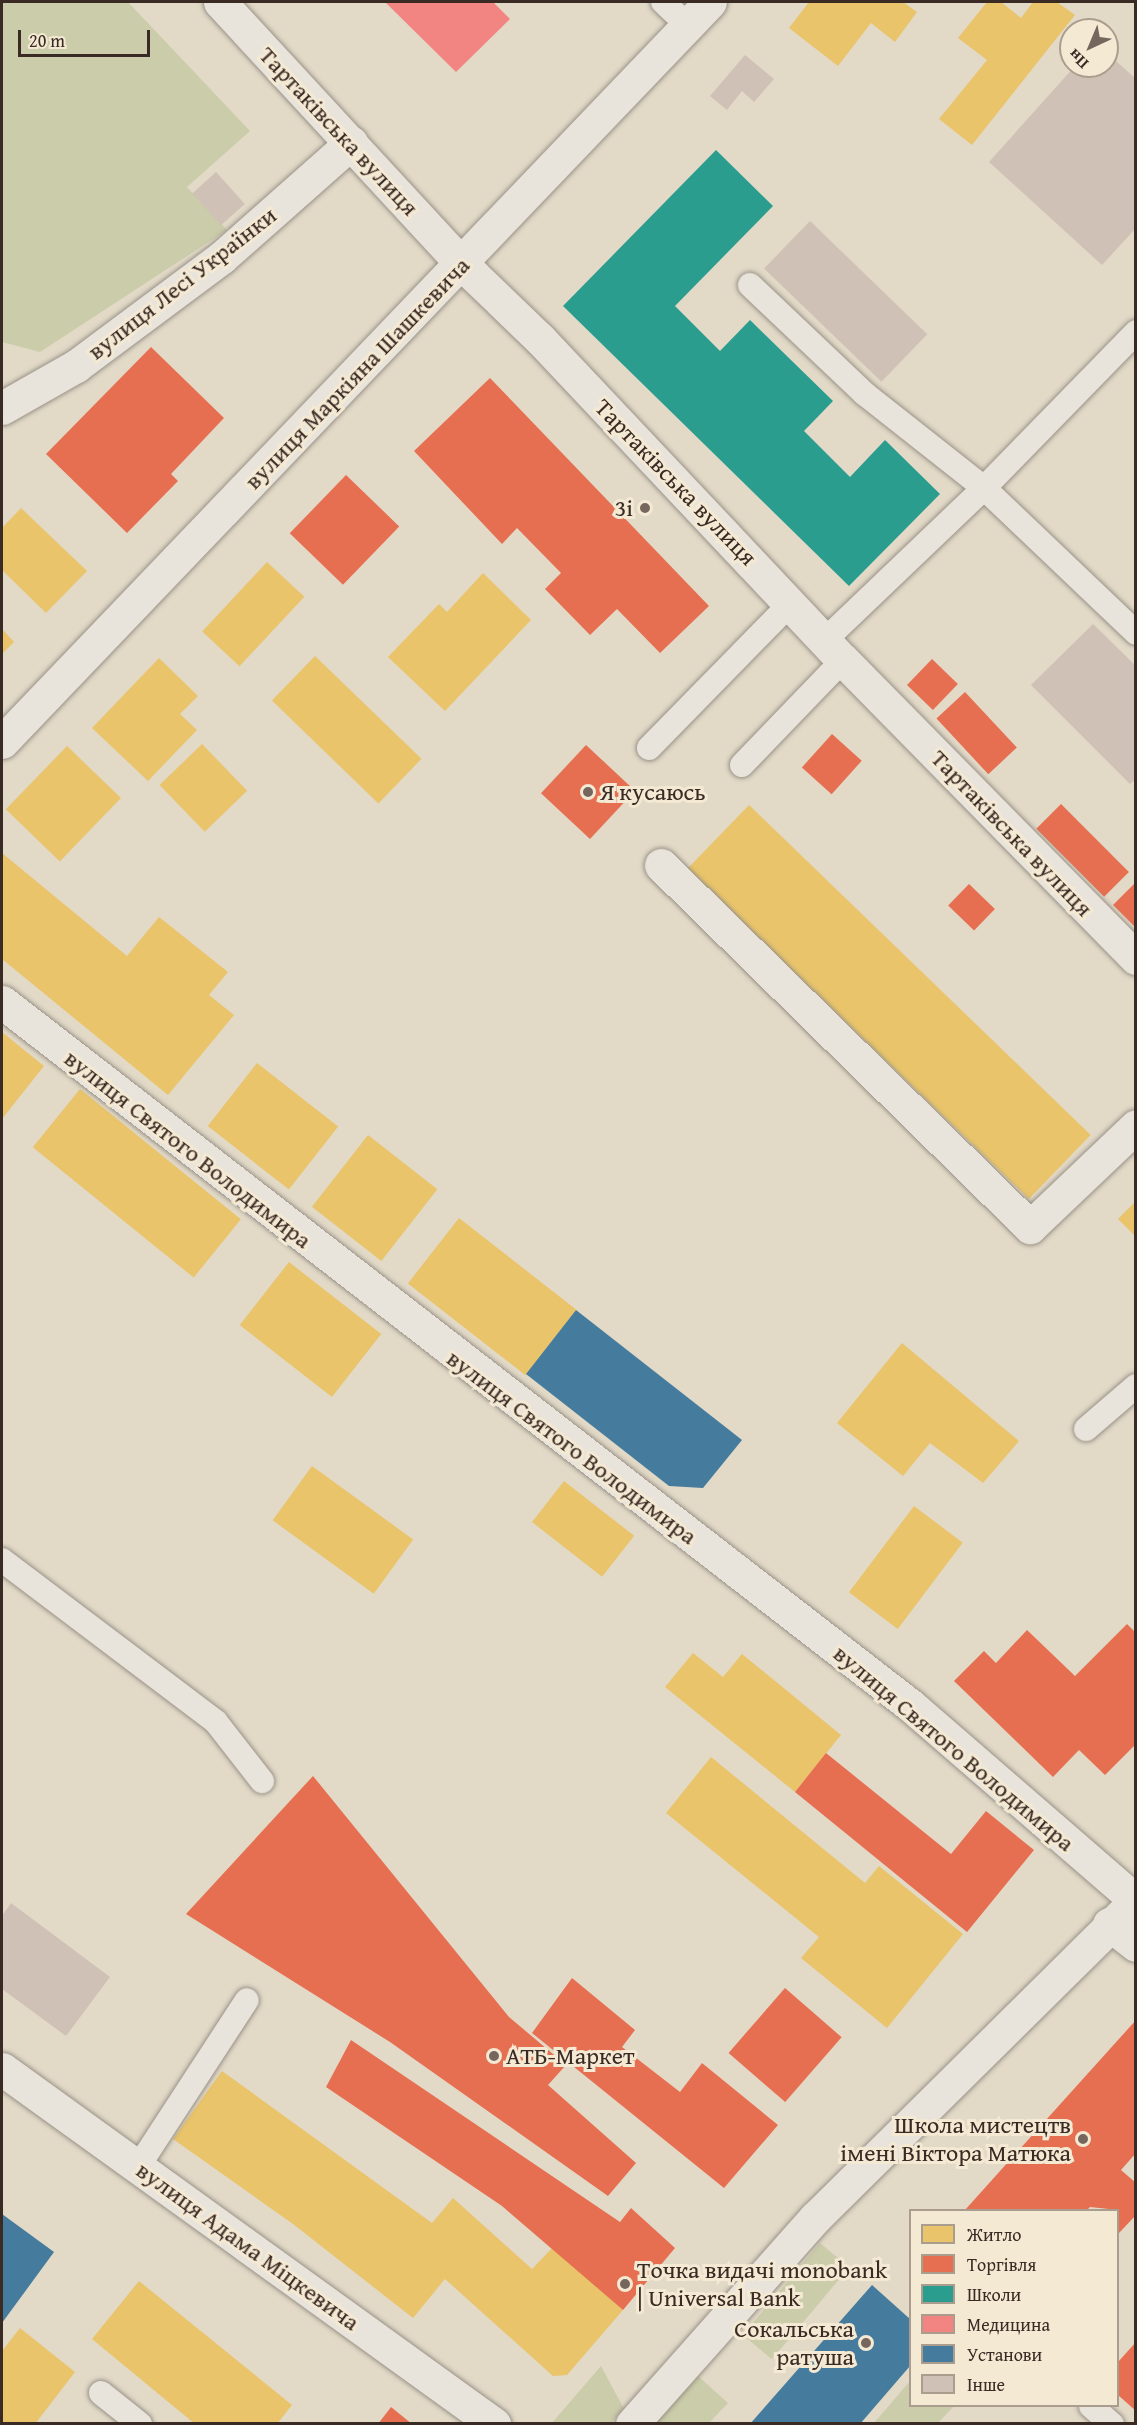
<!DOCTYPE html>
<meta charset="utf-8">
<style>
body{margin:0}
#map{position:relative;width:1137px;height:2425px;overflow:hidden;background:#e2d9c7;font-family:"Gentium Book Plus",serif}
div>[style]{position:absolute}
.green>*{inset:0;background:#cbcca9;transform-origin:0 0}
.homes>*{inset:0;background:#e9c46a;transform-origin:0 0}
.shops>*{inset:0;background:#e76f51;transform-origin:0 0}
.schools>*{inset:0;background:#2a9d8f}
.health>*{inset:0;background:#f28482}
.public>*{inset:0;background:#457b9d}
.building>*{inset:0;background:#d0c1b6;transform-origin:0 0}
.roads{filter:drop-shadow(0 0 2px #999287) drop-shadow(0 0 2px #999287)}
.lane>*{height:24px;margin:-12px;padding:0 12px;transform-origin:12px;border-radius:12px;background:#e8e3db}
.street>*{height:33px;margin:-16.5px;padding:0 16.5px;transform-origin:16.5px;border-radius:16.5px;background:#e8e3db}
.secondary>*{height:33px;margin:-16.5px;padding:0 16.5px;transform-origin:16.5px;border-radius:16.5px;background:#e8e3db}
.dots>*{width:16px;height:16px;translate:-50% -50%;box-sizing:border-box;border:3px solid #f4e9d3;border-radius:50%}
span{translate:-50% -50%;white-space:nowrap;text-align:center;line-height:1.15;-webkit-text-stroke:6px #f4e9d3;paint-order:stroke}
.street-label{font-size:24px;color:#3a2a24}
.poi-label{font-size:24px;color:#3a2a24}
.right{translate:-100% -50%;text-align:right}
.left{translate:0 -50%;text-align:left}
.frame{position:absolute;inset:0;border:3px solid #3a2a24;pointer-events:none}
.legend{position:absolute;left:909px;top:2209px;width:210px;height:198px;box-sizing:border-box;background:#f4e9d3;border:2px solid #aa9d8d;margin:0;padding:8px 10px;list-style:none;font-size:18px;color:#3a2a24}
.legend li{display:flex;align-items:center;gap:12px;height:30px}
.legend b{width:30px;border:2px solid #aa9d8d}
.north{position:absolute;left:1059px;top:18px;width:60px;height:60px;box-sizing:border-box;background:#f4e9d3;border:2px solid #aa9d8d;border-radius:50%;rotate:224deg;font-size:16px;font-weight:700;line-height:24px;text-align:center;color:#3a2a24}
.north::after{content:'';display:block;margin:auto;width:21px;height:27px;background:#75675d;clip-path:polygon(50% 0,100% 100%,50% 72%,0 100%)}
.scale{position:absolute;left:18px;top:30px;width:132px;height:27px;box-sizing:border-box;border:3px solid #3a2a24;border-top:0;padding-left:8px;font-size:18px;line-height:21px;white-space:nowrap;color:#3a2a24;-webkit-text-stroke:4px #f4e9d3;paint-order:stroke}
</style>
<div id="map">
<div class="green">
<i style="clip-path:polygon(2px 2px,128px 2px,250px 131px,187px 187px,227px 230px,40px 352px,2px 342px)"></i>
<i style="left:820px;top:2243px;width:38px;height:120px;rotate:40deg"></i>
<i style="clip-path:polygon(601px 2366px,624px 2409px,611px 2423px,551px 2424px)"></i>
<i style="clip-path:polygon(698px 2376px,728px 2403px,709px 2423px,654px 2424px)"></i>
<i style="clip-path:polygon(910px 2381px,910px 2406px,954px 2406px,938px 2423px,874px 2423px)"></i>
</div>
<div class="homes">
<i style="clip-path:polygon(809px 2px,903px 2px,917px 12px,895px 42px,871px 23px,838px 66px,789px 28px)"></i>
<i style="clip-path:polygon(987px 2px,1001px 2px,1021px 18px,1033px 2px,1057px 2px,1075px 15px,972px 145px,939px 119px,987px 60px,958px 38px)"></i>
<i style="clip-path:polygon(21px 508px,87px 571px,46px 613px,2px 570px,2px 528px)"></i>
<i style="left:267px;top:562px;width:51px;height:95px;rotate:43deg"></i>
<i style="clip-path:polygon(483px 573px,531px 620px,445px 711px,388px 657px,439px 604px,447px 612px)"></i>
<i style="clip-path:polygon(2px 629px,14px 642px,2px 654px)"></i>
<i style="left:315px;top:656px;width:148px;height:62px;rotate:44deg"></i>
<i style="clip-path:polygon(159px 658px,198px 696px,180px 714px,197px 730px,148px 781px,92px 728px)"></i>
<i style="left:202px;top:744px;width:65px;height:59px;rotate:46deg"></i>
<i style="left:67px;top:746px;width:75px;height:88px;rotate:44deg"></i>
<i style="left:749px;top:805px;width:475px;height:89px;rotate:44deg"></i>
<i style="clip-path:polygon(2px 853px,127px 956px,159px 917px,228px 972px,209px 995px,234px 1015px,168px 1095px,2px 959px)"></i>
<i style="clip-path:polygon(2px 1032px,44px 1066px,2px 1119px)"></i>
<i style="left:257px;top:1063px;width:103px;height:80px;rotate:38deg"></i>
<i style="left:80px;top:1089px;width:207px;height:75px;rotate:39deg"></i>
<i style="left:368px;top:1135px;width:88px;height:91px;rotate:38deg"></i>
<i style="clip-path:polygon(1136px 1201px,1136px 1237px,1118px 1219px)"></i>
<i style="left:459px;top:1218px;width:149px;height:83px;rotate:38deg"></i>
<i style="left:289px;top:1262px;width:117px;height:80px;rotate:38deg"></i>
<i style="clip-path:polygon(902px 1343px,1019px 1441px,983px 1483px,930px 1443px,903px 1476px,837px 1423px)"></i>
<i style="left:312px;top:1466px;width:125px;height:67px;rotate:36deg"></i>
<i style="left:564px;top:1481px;width:89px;height:52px;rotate:38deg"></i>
<i style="left:914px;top:1506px;width:61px;height:108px;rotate:37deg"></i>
<i style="clip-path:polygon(693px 1653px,723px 1677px,742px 1654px,841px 1735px,795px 1792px,665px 1687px)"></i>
<i style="clip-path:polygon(711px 1757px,865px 1883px,879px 1866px,963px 1934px,887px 2028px,801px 1958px,819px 1937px,666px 1813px)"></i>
<i style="clip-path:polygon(222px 2071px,432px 2223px,453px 2198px,532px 2269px,553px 2247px,623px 2310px,567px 2375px,553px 2376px,445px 2279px,413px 2318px,293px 2224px,173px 2139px)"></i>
<i style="clip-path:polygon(139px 2281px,292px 2405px,277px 2424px,195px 2424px,92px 2339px)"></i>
<i style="clip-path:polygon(20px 2328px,75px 2372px,35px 2424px,2px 2424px,2px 2351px)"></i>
</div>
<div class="shops">
<i style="clip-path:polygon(151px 347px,224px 418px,171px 474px,178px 481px,127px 533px,46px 454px)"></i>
<i style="clip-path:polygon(490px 378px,709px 606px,660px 653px,617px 609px,590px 635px,545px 589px,561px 573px,517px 528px,502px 544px,414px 451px)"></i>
<i style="left:346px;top:475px;width:74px;height:81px;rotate:44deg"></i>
<i style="left:932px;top:659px;width:36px;height:36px;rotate:44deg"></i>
<i style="left:965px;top:692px;width:76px;height:39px;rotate:47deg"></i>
<i style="left:832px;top:734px;width:40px;height:45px;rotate:42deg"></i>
<i style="left:586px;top:745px;width:67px;height:66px;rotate:43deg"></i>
<i style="left:1061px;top:804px;width:96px;height:35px;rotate:45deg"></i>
<i style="left:969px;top:884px;width:36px;height:30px;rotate:44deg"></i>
<i style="clip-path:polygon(1134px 884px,1136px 886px,1136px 928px,1113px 905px)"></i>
<i style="clip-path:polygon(1127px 1624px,1136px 1633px,1136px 1744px,1105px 1775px,1079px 1750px,1053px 1777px,954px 1681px,984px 1651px,996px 1663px,1027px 1630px,1075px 1676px)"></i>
<i style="clip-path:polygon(826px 1753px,951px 1854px,986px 1811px,1034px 1850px,967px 1932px,795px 1792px)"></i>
<i style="clip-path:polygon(313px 1776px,509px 2017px,566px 2065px,548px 2085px,636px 2163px,608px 2196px,390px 2042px,186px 1914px)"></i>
<i style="clip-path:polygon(572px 1978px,635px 2030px,622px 2047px,680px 2092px,702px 2063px,778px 2125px,724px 2188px,532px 2033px)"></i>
<i style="left:785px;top:1988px;width:75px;height:86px;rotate:41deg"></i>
<i style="clip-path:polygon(1136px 2020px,1136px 2153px,1121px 2170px,1136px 2183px,1136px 2215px,1119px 2233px,1118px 2210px,1090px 2207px,1087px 2210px,965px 2210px)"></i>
<i style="clip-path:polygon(351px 2040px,620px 2222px,631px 2208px,675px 2248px,623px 2310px,502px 2206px,326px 2087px)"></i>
<i style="clip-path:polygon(1136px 2342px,1136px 2411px,1118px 2395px,1118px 2362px)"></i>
<i style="clip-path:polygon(391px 2407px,412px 2424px,378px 2424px)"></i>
</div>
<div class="schools">
<i style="clip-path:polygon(716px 150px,773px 206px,675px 306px,720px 351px,750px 320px,833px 401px,804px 431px,850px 477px,885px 440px,940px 494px,849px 586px,563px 306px)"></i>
</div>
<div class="health">
<i style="clip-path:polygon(385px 2px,493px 2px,510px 19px,456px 72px)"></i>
</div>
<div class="public">
<i style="clip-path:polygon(576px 1310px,742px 1440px,703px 1488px,669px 1486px,526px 1374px)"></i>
<i style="clip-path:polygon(2px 2214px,54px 2252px,2px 2323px)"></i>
<i style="clip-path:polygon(872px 2285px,910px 2319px,910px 2366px,860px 2424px,750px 2424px)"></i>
</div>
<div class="building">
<i style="clip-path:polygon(1107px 53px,1136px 79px,1136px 228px,1102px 265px,989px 162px,1075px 66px,1107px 66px)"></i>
<i style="clip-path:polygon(745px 55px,774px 79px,754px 102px,742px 91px,727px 110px,710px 96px)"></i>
<i style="left:216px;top:172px;width:43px;height:32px;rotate:48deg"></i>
<i style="left:810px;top:221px;width:163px;height:66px;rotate:44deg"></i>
<i style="clip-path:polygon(1093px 624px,1136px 666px,1136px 779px,1130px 784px,1031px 685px)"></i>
<i style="clip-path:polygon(11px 1903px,110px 1977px,66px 2036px,2px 1989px,2px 1916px)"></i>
</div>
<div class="roads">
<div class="lane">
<i style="left:663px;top:2px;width:34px;rotate:43deg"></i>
<i style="left:750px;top:285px;width:158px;rotate:43.5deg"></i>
<i style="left:865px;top:394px;width:152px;rotate:38.3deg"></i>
<i style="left:984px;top:488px;width:210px;rotate:43.6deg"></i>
<i style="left:825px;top:640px;width:220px;rotate:-43.7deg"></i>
<i style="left:984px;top:488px;width:218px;rotate:-45.7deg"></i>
<i style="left:649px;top:748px;width:203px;rotate:-45.6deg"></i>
<i style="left:742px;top:765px;width:146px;rotate:-46.1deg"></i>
<i style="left:1086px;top:1429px;width:66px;rotate:-40.7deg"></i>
<i style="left:2px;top:1560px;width:268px;rotate:37.1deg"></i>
<i style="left:216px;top:1722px;width:75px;rotate:52.1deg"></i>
<i style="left:138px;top:2167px;width:199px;rotate:-56.9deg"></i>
<i style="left:101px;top:2393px;width:50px;rotate:38.5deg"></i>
<i style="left:1091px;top:2406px;width:28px;rotate:41deg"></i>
</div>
<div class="street">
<i style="left:2px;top:408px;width:85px;rotate:-29.6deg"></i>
<i style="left:76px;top:366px;width:181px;rotate:-36.7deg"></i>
<i style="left:221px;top:258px;width:174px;rotate:-41.5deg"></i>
<i style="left:2px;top:742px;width:1024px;rotate:-46.27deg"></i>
<i style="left:661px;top:865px;width:517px;rotate:44.45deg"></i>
<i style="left:1030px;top:1227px;width:146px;rotate:-43.6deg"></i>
<i style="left:2px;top:1002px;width:1148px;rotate:37.75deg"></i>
<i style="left:910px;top:1705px;width:298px;rotate:40.9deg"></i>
<i style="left:1109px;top:1924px;width:34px;rotate:38deg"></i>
<i style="left:2px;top:2069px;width:607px;rotate:35.81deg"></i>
</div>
<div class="secondary">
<i style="left:220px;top:2px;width:355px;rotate:47.3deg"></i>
<i style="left:461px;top:263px;width:110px;rotate:43.9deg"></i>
<i style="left:540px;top:339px;width:441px;rotate:46.7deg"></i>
<i style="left:843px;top:660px;width:418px;rotate:45.5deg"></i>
<i style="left:632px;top:2424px;width:276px;rotate:-48.4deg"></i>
<i style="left:815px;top:2218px;width:452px;rotate:-44.7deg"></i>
</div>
</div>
<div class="dots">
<i style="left:645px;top:508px;background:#75675d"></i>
<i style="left:588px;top:792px;background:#75675d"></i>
<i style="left:494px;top:2056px;background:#75675d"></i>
<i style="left:1083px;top:2139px;background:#75675d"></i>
<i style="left:625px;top:2284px;background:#75675d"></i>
<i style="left:866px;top:2343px;background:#75675d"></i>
</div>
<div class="street-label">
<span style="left:339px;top:131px;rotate:47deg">Тартаківська вулиця</span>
<span style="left:182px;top:283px;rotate:-38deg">вулиця Лесі Українки</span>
<span style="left:357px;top:373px;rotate:-46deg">вулиця Маркіяна Шашкевича</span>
<span style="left:676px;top:482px;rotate:46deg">Тартаківська вулиця</span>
<span style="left:1012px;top:833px;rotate:46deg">Тартаківська вулиця</span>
<span style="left:188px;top:1149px;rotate:38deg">вулиця Святого Володимира</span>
<span style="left:572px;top:1447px;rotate:37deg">вулиця Святого Володимира</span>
<span style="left:954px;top:1748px;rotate:40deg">вулиця Святого Володимира</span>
<span style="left:248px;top:2246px;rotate:36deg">вулиця Адама Міцкевича</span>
</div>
<div class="poi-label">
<span class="right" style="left:633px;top:508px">3і</span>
<span class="left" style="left:600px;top:792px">Я кусаюсь</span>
<span class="left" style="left:506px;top:2056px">АТБ-Маркет</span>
<span class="right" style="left:1071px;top:2139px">Школа мистецтв<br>імені Віктора Матюка</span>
<span class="left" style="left:637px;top:2284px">Точка видачі monobank<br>| Universal Bank</span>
<span class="right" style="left:854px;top:2343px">Сокальська<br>ратуша</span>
</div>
<div class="frame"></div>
<ul class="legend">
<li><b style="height:16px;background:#e9c46a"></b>Житло</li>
<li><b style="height:16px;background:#e76f51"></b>Торгівля</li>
<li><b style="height:16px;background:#2a9d8f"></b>Школи</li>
<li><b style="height:16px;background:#f28482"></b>Медицина</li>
<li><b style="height:16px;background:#457b9d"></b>Установи</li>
<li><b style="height:16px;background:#d0c1b6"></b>Інше</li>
</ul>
<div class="north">Пн</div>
<div class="scale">20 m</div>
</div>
